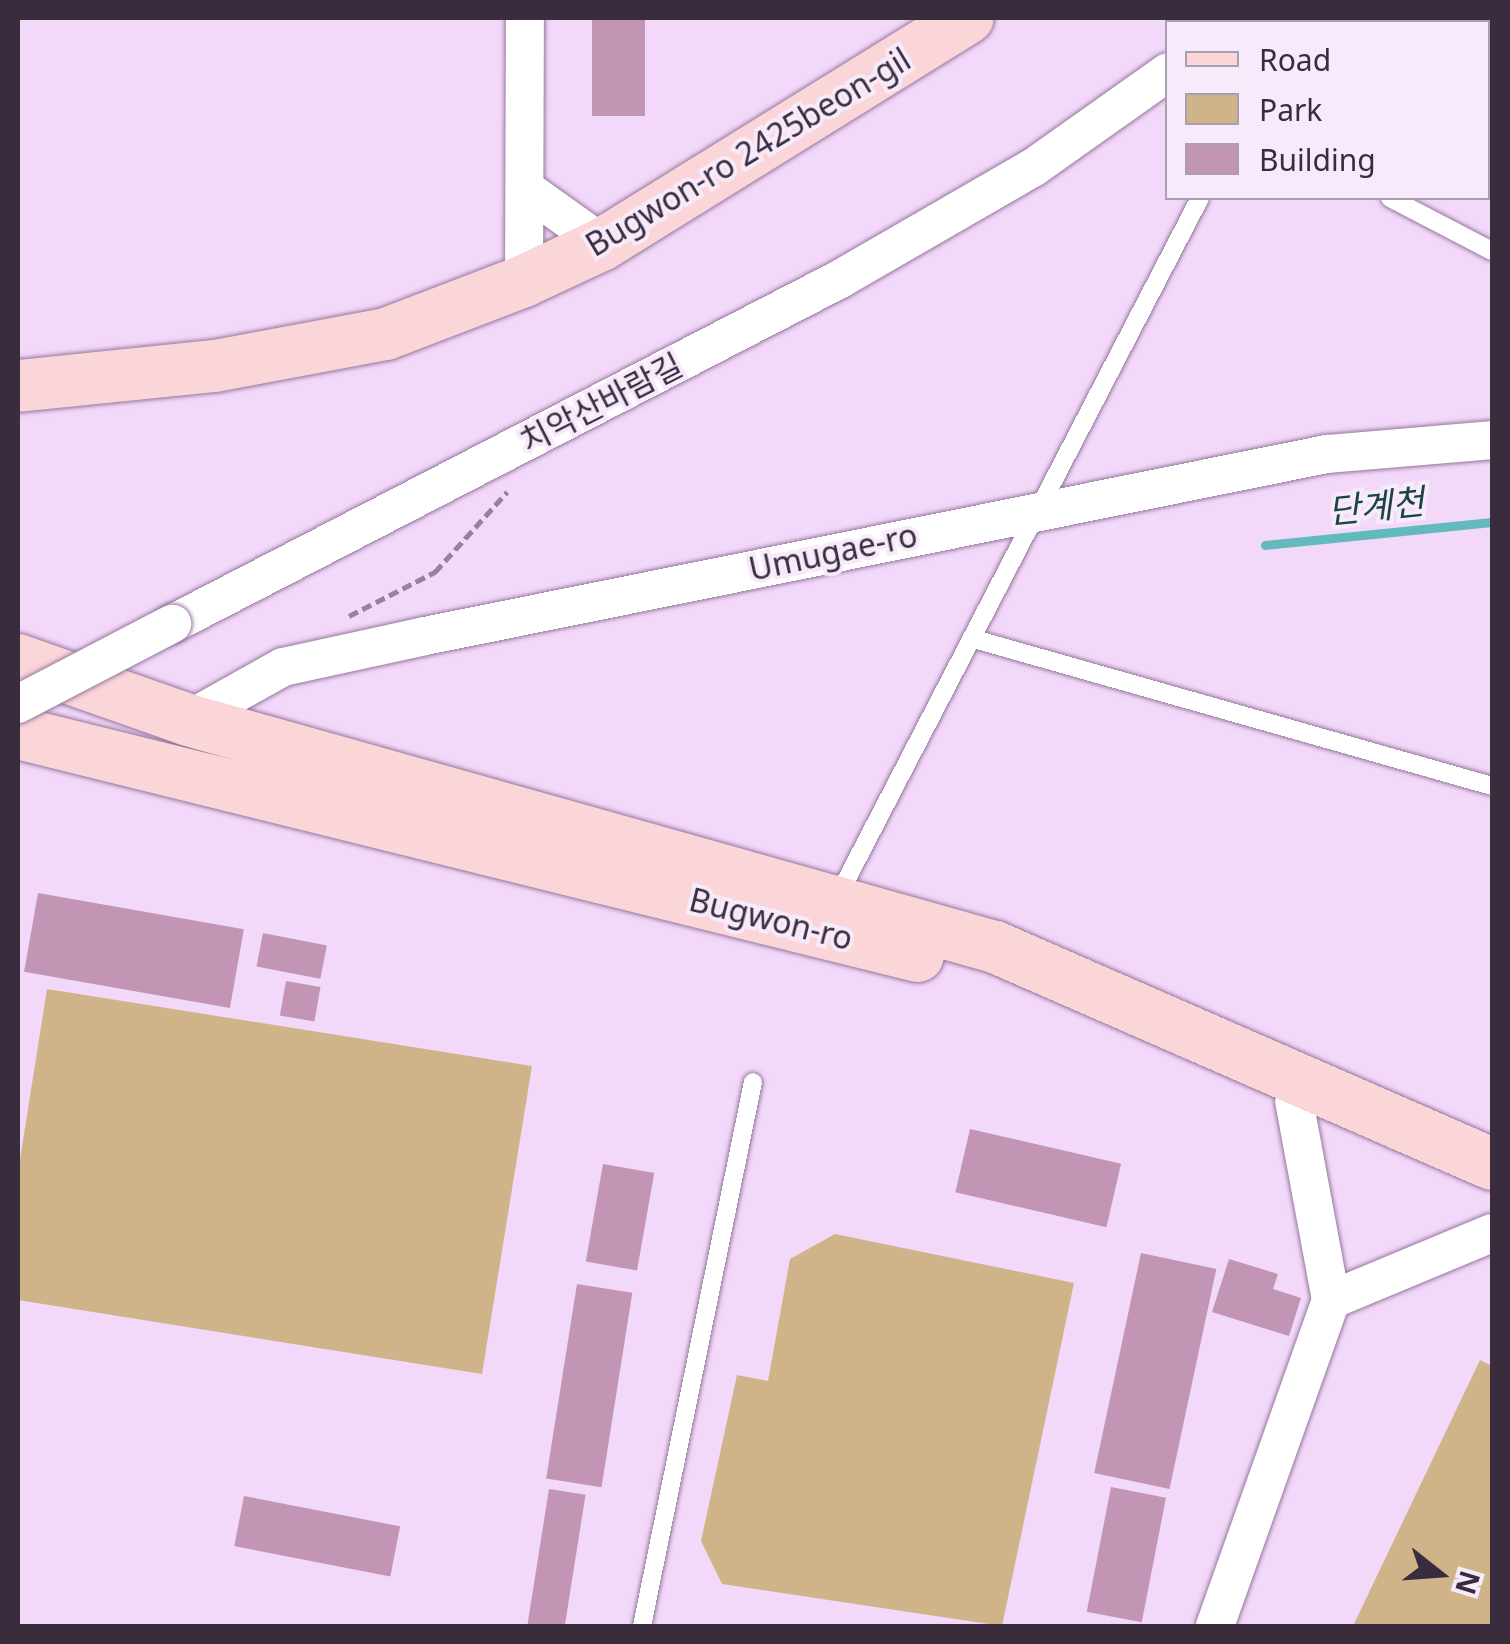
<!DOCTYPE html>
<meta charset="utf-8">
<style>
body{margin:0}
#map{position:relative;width:1510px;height:1644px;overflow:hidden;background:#f2d8f9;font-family:"Noto Sans","Noto Sans KR",sans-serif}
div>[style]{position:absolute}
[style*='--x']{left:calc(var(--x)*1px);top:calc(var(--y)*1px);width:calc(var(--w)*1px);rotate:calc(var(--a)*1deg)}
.green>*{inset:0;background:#d0b489}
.stream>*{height:9px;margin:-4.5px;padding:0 4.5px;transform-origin:4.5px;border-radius:4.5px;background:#62babd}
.building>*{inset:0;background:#c195b3;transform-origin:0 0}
.path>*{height:5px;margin-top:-2.5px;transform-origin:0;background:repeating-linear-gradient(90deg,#96839b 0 10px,transparent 0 15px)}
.roads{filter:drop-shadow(0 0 2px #95779d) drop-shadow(0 0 2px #95779d)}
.lane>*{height:18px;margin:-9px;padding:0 9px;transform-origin:9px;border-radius:9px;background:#fff}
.street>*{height:38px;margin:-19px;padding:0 19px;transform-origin:19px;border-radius:19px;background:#fff}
.secondary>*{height:52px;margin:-26px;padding:0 26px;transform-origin:26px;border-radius:26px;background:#fad6d8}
.bridges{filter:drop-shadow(0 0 2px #95779d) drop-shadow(0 0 2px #95779d)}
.street-bridge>*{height:38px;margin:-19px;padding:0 19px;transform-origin:19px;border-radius:19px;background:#fff}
span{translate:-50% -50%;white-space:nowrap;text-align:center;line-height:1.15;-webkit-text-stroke:8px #f7eafb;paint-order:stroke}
.street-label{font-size:32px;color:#392d3d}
.water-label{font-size:35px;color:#194344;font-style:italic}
.frame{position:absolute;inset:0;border:20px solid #392d3d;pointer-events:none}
.legend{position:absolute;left:1165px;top:20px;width:325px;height:180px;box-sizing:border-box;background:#f7eafb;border:2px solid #ab9eaf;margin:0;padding:12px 18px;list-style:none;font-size:30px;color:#392d3d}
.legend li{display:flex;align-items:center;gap:20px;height:50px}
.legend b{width:50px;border:2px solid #ab9eaf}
.north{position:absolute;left:1390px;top:1524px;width:100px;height:100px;-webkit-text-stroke:8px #f7eafb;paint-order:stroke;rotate:107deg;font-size:28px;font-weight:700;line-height:40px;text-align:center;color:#392d3d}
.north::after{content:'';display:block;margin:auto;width:35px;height:45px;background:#392d3d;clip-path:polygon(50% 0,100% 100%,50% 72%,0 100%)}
</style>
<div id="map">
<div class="green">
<i style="clip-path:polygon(47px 989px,532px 1066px,482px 1374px,18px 1300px,18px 1172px)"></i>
<i style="clip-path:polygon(835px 1234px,1074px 1283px,1002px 1626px,722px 1584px,701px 1541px,737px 1375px,768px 1381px,790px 1259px)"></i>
<i style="clip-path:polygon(1480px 1360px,1492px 1366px,1492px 1626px,1353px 1626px)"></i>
</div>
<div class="stream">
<i style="--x:1265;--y:545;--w:228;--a:-5.8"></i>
</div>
<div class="building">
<i style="left:592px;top:18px;width:53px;height:98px"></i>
<i style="left:38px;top:893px;width:209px;height:80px;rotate:10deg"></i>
<i style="left:263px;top:933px;width:65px;height:34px;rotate:11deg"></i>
<i style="left:286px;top:981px;width:35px;height:35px;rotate:10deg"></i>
<i style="left:970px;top:1129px;width:155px;height:65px;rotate:13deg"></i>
<i style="left:603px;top:1164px;width:52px;height:99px;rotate:10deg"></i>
<i style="left:1141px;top:1253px;width:77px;height:225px;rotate:12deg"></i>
<i style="clip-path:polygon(1229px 1259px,1278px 1274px,1273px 1289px,1301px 1298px,1289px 1336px,1212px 1312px)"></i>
<i style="left:577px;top:1284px;width:56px;height:197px;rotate:9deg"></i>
<i style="left:1111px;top:1487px;width:56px;height:127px;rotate:11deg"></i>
<i style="left:549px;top:1489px;width:37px;height:139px;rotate:9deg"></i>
<i style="left:244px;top:1496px;width:159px;height:51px;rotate:11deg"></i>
</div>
<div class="path">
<i style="--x:349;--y:616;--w:97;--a:-27.1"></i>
<i style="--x:435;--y:572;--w:108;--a:-48"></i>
</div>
<div class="roads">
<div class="lane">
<i style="--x:1390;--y:198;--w:115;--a:27.5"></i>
<i style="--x:974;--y:639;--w:538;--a:15.84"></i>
<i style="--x:838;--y:896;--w:786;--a:-62.59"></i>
<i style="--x:642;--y:1626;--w:555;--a:-78.47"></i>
</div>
<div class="street">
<i style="--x:1238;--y:22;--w:8;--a:-30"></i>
<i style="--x:527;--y:190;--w:93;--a:35.4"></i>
<i style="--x:524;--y:281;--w:263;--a:-89.8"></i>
<i style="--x:172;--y:624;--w:752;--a:-27.31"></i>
<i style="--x:840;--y:279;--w:224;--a:-30"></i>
<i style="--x:1034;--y:167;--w:164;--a:-35.3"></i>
<i style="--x:188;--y:720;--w:109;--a:-29.2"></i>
<i style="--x:283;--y:667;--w:145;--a:-12.3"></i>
<i style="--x:425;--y:636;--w:920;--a:-11.41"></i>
<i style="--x:1327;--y:454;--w:166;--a:-4.8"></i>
<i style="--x:1331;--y:1300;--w:174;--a:-22.6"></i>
<i style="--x:1215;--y:1626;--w:346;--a:-70.4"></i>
<i style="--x:1331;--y:1300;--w:202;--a:-100.5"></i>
</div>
<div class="secondary">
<i style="--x:18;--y:386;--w:198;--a:-5.8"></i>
<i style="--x:215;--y:366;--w:174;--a:-10.6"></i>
<i style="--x:386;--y:334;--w:148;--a:-21"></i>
<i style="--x:524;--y:281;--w:87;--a:-25.1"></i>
<i style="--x:603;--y:244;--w:429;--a:-31.8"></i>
<i style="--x:18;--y:660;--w:180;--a:19.4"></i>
<i style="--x:188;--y:720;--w:838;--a:15.71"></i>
<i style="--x:995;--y:947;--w:542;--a:23.59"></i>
<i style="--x:18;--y:733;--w:927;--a:13.92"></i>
</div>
</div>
<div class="bridges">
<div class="street-bridge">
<i style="--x:18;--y:704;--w:174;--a:-27.5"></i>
</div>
</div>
<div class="street-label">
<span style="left:748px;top:152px;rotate:-31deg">Bugwon-ro 2425beon-gil</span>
<span style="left:601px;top:403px;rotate:-27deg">치악산바람길</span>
<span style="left:833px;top:552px;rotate:-12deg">Umugae-ro</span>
<span style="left:771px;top:919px;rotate:14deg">Bugwon-ro</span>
</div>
<div class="water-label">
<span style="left:1376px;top:506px;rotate:-6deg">단계천</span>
</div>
<div class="frame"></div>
<ul class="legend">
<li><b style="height:12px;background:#fad6d8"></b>Road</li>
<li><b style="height:28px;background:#d0b489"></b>Park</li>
<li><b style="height:28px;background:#c195b3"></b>Building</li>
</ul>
<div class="north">N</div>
</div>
